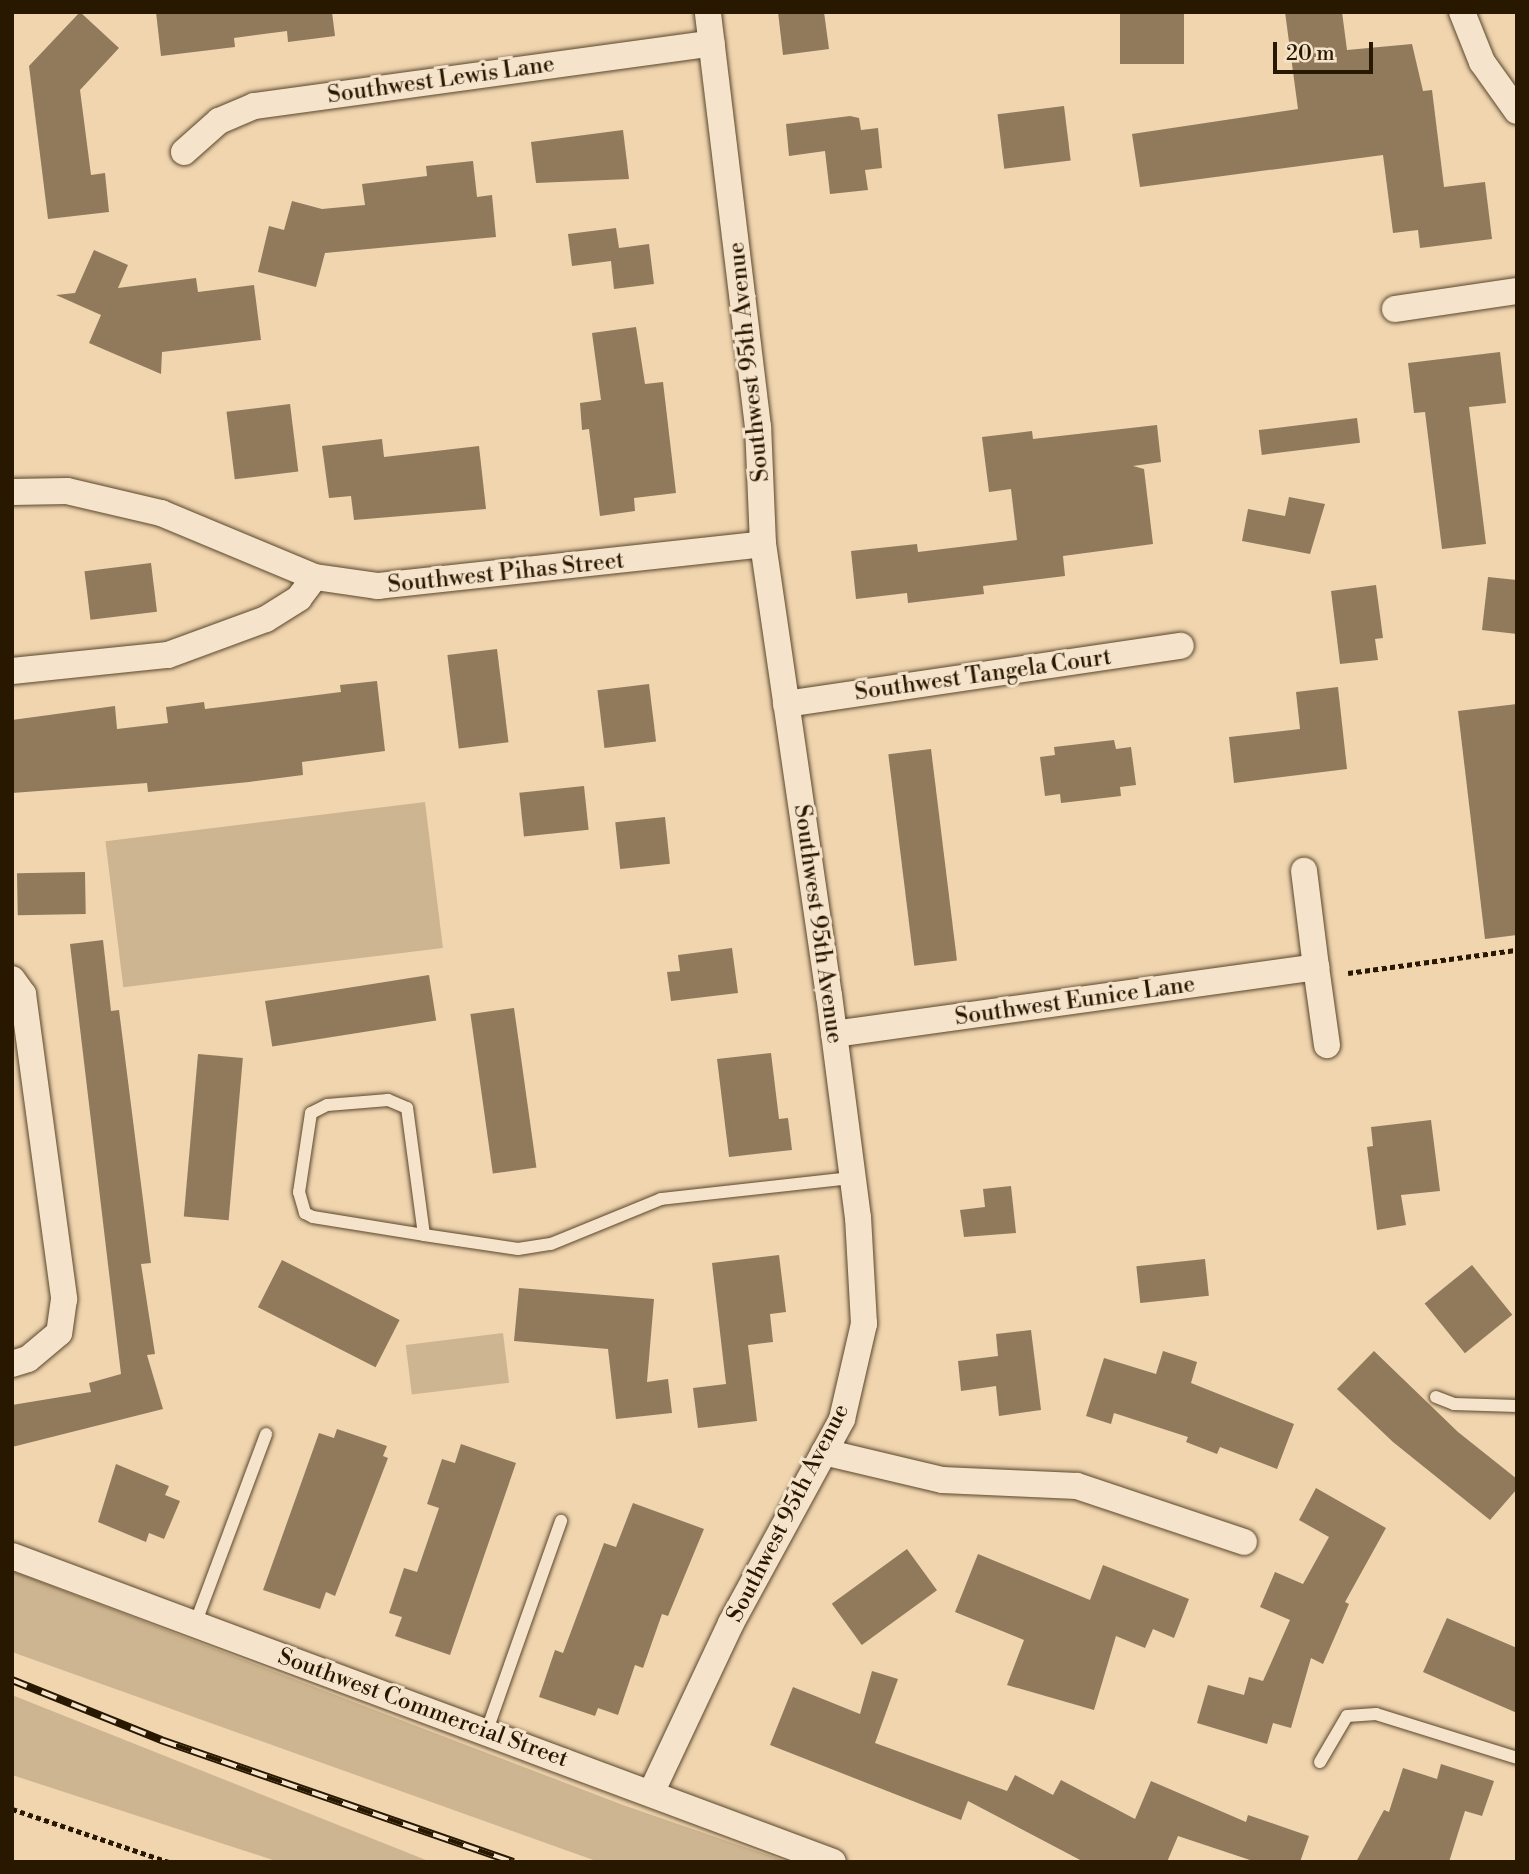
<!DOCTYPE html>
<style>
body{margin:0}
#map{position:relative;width:1529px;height:1874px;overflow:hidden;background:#f0d5af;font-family:"Libre Bodoni",serif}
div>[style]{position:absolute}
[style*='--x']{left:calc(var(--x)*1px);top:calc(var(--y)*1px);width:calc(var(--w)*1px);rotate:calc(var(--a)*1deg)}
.green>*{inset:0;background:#ceb591;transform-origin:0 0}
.building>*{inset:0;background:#907a5b;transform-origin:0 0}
.path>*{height:4.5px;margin-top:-2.25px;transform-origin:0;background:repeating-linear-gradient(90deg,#281800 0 5px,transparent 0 8.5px)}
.roads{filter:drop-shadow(0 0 2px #5a472c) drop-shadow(0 0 2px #5a472c)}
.service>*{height:12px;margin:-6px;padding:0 6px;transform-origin:6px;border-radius:6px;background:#f5e4cb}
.minor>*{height:26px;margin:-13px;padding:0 13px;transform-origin:13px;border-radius:13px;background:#f5e4cb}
.rail>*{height:8px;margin-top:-4px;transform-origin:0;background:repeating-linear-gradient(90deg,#f5e4cb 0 16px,#281800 0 32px);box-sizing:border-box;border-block:2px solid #281800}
span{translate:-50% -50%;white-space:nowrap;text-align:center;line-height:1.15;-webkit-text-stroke:6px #f5e4cb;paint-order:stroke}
.street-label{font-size:23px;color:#281800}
.frame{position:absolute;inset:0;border:14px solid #281800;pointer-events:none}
.scale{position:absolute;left:1273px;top:42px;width:100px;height:32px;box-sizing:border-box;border:4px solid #281800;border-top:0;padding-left:9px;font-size:21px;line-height:24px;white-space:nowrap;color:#281800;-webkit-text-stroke:5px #f5e4cb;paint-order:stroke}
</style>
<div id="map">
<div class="green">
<i style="left:425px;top:802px;width:147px;height:322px;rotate:83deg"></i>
<i style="left:503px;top:1333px;width:50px;height:98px;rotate:83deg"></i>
<i style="clip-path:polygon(12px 1571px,623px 1805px,788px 1862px,599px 1862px,12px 1652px)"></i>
<i style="clip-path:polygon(12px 1695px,431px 1862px,279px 1862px,12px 1775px)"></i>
</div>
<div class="building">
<i style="clip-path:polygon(80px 12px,119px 48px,80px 90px,91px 175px,105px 173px,109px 212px,48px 219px,29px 66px)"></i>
<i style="clip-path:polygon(156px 12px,332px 12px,335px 36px,288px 42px,287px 31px,234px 38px,235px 47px,161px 56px)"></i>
<i style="clip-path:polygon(778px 12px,824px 12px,829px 49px,783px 55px)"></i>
<i style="left:1120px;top:12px;width:64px;height:52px"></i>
<i style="clip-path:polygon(1285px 12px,1342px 12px,1347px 50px,1412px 44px,1423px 91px,1432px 90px,1444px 187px,1485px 182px,1492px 239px,1420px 248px,1418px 230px,1393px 233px,1383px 155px,1140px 187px,1132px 134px,1298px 109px)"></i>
<i style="left:1064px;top:106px;width:55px;height:67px;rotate:83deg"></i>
<i style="clip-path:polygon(850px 116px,859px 118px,861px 130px,878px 128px,882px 168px,865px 170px,868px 190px,830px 194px,825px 151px,789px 156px,786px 124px)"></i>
<i style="clip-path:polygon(623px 130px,629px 179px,536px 183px,531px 142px)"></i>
<i style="clip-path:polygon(473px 161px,477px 197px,492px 195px,496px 237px,325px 253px,316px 287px,258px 272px,269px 226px,284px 230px,292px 201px,322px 209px,365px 205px,362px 184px,427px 176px,426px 166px)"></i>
<i style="clip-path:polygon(616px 228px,619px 248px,649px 244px,654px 284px,614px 289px,611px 261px,572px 266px,568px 234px)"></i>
<i style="clip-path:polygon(94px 250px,128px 265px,118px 288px,196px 278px,198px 292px,254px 285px,261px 340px,162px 352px,161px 374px,89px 343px,101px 315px,56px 295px,75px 293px)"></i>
<i style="clip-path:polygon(636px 327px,645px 384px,663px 382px,676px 493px,634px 498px,635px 511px,600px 516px,589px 429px,582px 430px,580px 403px,601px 400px,592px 333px)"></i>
<i style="clip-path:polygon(1500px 352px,1506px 403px,1469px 407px,1486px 544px,1442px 549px,1425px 412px,1414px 413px,1408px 363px)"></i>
<i style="left:290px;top:404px;width:68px;height:64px;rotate:83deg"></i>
<i style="left:1357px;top:418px;width:25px;height:99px;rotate:83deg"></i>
<i style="clip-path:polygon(1157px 425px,1161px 462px,1133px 466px,1144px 469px,1153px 544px,1063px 556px,1065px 576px,983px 586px,984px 594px,908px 603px,907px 593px,856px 599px,851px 551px,917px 544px,918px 552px,1017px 540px,1011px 489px,989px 492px,982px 437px,1032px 431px,1033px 439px)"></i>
<i style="clip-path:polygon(382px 439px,384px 457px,479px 446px,486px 509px,354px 520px,351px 496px,329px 498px,322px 446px)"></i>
<i style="clip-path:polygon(1289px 497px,1325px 504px,1310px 554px,1242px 541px,1248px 509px,1285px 516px)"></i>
<i style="left:151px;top:563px;width:49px;height:67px;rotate:83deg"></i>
<i style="clip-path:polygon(1488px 577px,1517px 580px,1517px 634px,1482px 630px)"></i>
<i style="clip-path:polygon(1376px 585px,1383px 638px,1375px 639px,1378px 660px,1340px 664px,1331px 591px)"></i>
<i style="left:497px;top:649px;width:94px;height:50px;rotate:83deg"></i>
<i style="clip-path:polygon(377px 681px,385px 751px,302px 762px,303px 775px,249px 782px,148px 792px,147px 783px,12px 793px,12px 720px,115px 706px,117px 729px,168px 723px,166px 707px,204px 702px,205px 709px,341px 692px,340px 685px)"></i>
<i style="left:649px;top:684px;width:58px;height:52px;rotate:83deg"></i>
<i style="clip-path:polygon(1338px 687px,1347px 769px,1234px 783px,1229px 737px,1300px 729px,1296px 692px)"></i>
<i style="clip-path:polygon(1517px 704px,1517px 935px,1485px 939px,1458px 711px)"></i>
<i style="clip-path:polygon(1114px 740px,1116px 749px,1131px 747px,1136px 785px,1120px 787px,1121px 796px,1061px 803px,1060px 794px,1045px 796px,1040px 757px,1055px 755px,1054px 747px)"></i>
<i style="left:931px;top:749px;width:213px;height:43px;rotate:83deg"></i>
<i style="left:584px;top:786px;width:44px;height:65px;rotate:84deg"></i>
<i style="left:665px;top:817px;width:47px;height:50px;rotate:84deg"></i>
<i style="left:85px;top:872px;width:42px;height:68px;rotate:89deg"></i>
<i style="clip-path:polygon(103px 940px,111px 1011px,119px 1010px,151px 1263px,141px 1264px,155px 1354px,147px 1355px,163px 1409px,12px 1447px,12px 1405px,91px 1392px,89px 1383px,121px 1374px,70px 944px)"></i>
<i style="clip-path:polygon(732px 948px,738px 993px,671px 1001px,667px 972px,680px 971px,678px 955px)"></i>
<i style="left:429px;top:975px;width:46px;height:166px;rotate:81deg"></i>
<i style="left:514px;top:1008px;width:161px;height:44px;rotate:82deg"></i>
<i style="clip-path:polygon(771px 1053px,779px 1119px,788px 1118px,792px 1150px,729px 1157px,717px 1059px)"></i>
<i style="left:198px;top:1054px;width:45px;height:163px;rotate:5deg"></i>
<i style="clip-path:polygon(1431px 1120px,1440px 1191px,1401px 1195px,1406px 1225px,1377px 1230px,1367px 1147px,1373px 1146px,1371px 1127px)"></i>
<i style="clip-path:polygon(1011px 1186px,1016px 1233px,964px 1237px,960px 1210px,985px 1207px,983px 1189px)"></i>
<i style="clip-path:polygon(779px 1255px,786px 1312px,770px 1314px,773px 1342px,748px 1345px,757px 1421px,698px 1428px,693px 1388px,726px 1384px,712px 1263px)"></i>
<i style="left:1205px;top:1259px;width:37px;height:69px;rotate:84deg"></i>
<i style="left:282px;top:1260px;width:132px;height:53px;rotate:27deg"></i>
<i style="left:1472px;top:1265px;width:64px;height:61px;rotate:51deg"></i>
<i style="clip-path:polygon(519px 1288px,654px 1299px,647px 1382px,668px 1379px,672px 1413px,616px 1419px,608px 1349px,514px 1341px)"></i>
<i style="clip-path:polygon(1031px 1330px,1041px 1410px,999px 1416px,996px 1386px,961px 1391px,958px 1361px,998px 1356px,996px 1334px)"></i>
<i style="clip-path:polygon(1163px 1351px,1197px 1362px,1191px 1383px,1294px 1424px,1277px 1469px,1220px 1447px,1217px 1454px,1186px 1442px,1188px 1437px,1114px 1413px,1111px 1424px,1086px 1416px,1104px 1358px,1156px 1374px)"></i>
<i style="clip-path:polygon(1374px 1351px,1458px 1432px,1517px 1479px,1517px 1489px,1490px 1520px,1393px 1442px,1337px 1389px)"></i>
<i style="clip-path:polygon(337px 1429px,387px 1446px,383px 1456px,388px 1458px,335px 1596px,326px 1592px,320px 1609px,263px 1590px,319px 1433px,334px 1438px)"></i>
<i style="clip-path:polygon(461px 1444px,516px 1463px,450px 1655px,395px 1636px,402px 1617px,389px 1613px,404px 1568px,417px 1572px,439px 1508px,427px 1504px,442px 1459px,455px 1463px)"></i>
<i style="clip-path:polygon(116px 1464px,169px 1486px,165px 1495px,180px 1501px,164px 1539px,149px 1533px,146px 1542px,98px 1522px)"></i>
<i style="clip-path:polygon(1316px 1488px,1386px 1528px,1345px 1602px,1349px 1604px,1323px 1664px,1311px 1658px,1291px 1728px,1273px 1723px,1267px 1744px,1197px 1723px,1208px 1685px,1244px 1695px,1249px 1677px,1263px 1681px,1290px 1620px,1260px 1607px,1275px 1572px,1303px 1584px,1329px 1537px,1299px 1520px)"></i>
<i style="clip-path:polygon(633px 1503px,704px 1529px,668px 1616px,662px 1614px,643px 1668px,635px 1665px,618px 1715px,598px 1708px,595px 1716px,539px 1697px,555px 1650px,563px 1653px,604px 1543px,616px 1547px)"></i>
<i style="left:907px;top:1549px;width:51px;height:93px;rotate:54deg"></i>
<i style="clip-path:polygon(978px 1554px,1090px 1600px,1103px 1565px,1189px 1599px,1174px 1638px,1153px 1629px,1145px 1648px,1116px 1636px,1094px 1710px,1007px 1685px,1024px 1640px,955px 1612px)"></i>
<i style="clip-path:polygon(1447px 1618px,1517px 1648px,1517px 1713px,1423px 1672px)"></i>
<i style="clip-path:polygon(872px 1671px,898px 1679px,875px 1743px,1007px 1791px,1015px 1775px,1053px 1795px,1061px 1780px,1135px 1819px,1151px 1781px,1246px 1822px,1248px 1815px,1309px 1836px,1300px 1862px,1256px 1862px,1178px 1836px,1167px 1862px,1084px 1862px,968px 1801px,961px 1820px,770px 1745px,793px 1687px,860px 1714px)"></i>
<i style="clip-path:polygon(1441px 1764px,1494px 1781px,1482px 1816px,1465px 1811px,1449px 1862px,1356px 1862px,1384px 1810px,1389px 1812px,1403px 1768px,1437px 1779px)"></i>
</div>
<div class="path">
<i style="--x:1348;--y:973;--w:171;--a:-7.8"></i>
<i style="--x:12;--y:1809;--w:166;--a:18.7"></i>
</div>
<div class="roads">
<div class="service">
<i style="--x:424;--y:1235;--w:128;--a:-97.6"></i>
<i style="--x:407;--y:1108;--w:21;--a:-157"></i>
<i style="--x:388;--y:1100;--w:61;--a:175.3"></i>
<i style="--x:327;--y:1105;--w:18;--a:153"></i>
<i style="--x:311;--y:1113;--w:80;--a:98.6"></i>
<i style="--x:299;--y:1192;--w:22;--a:74"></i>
<i style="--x:305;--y:1213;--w:9;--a:27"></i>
<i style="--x:313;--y:1217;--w:112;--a:9.2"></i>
<i style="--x:424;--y:1235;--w:95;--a:8.5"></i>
<i style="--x:518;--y:1249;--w:33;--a:-9"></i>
<i style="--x:551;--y:1244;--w:119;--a:-22.2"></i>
<i style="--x:661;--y:1199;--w:192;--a:-6.3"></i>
<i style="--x:1436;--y:1397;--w:19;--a:21"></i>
<i style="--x:1454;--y:1404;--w:63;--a:1.8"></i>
<i style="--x:194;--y:1627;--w:206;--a:-69.5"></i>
<i style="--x:487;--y:1730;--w:222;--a:-70.5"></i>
<i style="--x:1320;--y:1762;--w:53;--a:-59.6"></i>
<i style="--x:1347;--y:1716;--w:29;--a:-4"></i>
<i style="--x:1376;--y:1714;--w:148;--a:17.3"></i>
</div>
<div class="minor">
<i style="--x:1462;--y:12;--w:54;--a:68.2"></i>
<i style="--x:1482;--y:62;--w:60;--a:54.5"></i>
<i style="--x:184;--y:152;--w:47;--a:-41.5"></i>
<i style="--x:219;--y:121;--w:38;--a:-23"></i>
<i style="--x:254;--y:106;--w:462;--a:-7.8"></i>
<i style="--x:1395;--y:309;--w:123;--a:-8.4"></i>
<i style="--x:12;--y:492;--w:55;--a:-1"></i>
<i style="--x:67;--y:491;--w:97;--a:13.2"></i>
<i style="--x:161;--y:513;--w:167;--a:22.6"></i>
<i style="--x:315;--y:577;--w:64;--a:8.1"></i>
<i style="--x:378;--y:586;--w:387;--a:-6.2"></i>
<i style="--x:12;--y:671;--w:157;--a:-5.9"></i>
<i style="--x:168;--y:655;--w:104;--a:-20.2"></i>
<i style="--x:266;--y:619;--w:39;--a:-32"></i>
<i style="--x:299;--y:598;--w:26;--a:-53"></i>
<i style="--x:786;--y:704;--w:399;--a:-8.4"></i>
<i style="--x:1316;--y:967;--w:79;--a:82"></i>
<i style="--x:12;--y:979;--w:19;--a:54"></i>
<i style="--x:23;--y:994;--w:308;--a:82.3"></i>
<i style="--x:64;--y:1299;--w:34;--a:98"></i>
<i style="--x:59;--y:1333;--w:40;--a:140"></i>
<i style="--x:28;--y:1359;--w:17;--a:163"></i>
<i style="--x:834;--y:1034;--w:487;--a:-7.9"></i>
<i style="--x:1316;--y:967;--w:97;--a:-97.1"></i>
<i style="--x:824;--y:1452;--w:121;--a:13.3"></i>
<i style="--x:942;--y:1480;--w:135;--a:2.5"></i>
<i style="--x:1077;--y:1486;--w:176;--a:18.5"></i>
<i style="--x:12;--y:1556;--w:876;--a:20.44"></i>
<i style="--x:652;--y:1791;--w:186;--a:-64.8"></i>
<i style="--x:731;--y:1623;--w:232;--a:-61.4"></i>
<i style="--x:842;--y:1419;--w:98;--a:-77"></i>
<i style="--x:864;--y:1324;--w:106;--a:-93.2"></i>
<i style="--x:858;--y:1218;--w:224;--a:-97.4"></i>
<i style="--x:829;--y:996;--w:457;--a:-98.3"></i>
<i style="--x:763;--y:544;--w:117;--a:-92.4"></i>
<i style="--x:758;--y:427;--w:418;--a:-96.9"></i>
</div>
</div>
<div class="rail">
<i style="--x:12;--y:1680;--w:161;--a:21.9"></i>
<i style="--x:161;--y:1740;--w:373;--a:19.1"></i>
</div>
<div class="street-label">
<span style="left:441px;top:80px;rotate:-8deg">Southwest Lewis Lane</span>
<span style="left:749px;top:362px;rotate:-96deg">Southwest 95th Avenue</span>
<span style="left:506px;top:573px;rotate:-6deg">Southwest Pihas Street</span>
<span style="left:983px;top:675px;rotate:-8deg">Southwest Tangela Court</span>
<span style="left:818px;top:924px;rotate:82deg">Southwest 95th Avenue</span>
<span style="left:1075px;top:1001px;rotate:-8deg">Southwest Eunice Lane</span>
<span style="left:788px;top:1513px;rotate:-63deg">Southwest 95th Avenue</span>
<span style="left:423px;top:1708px;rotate:20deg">Southwest Commercial Street</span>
</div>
<div class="frame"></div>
<div class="scale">20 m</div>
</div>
